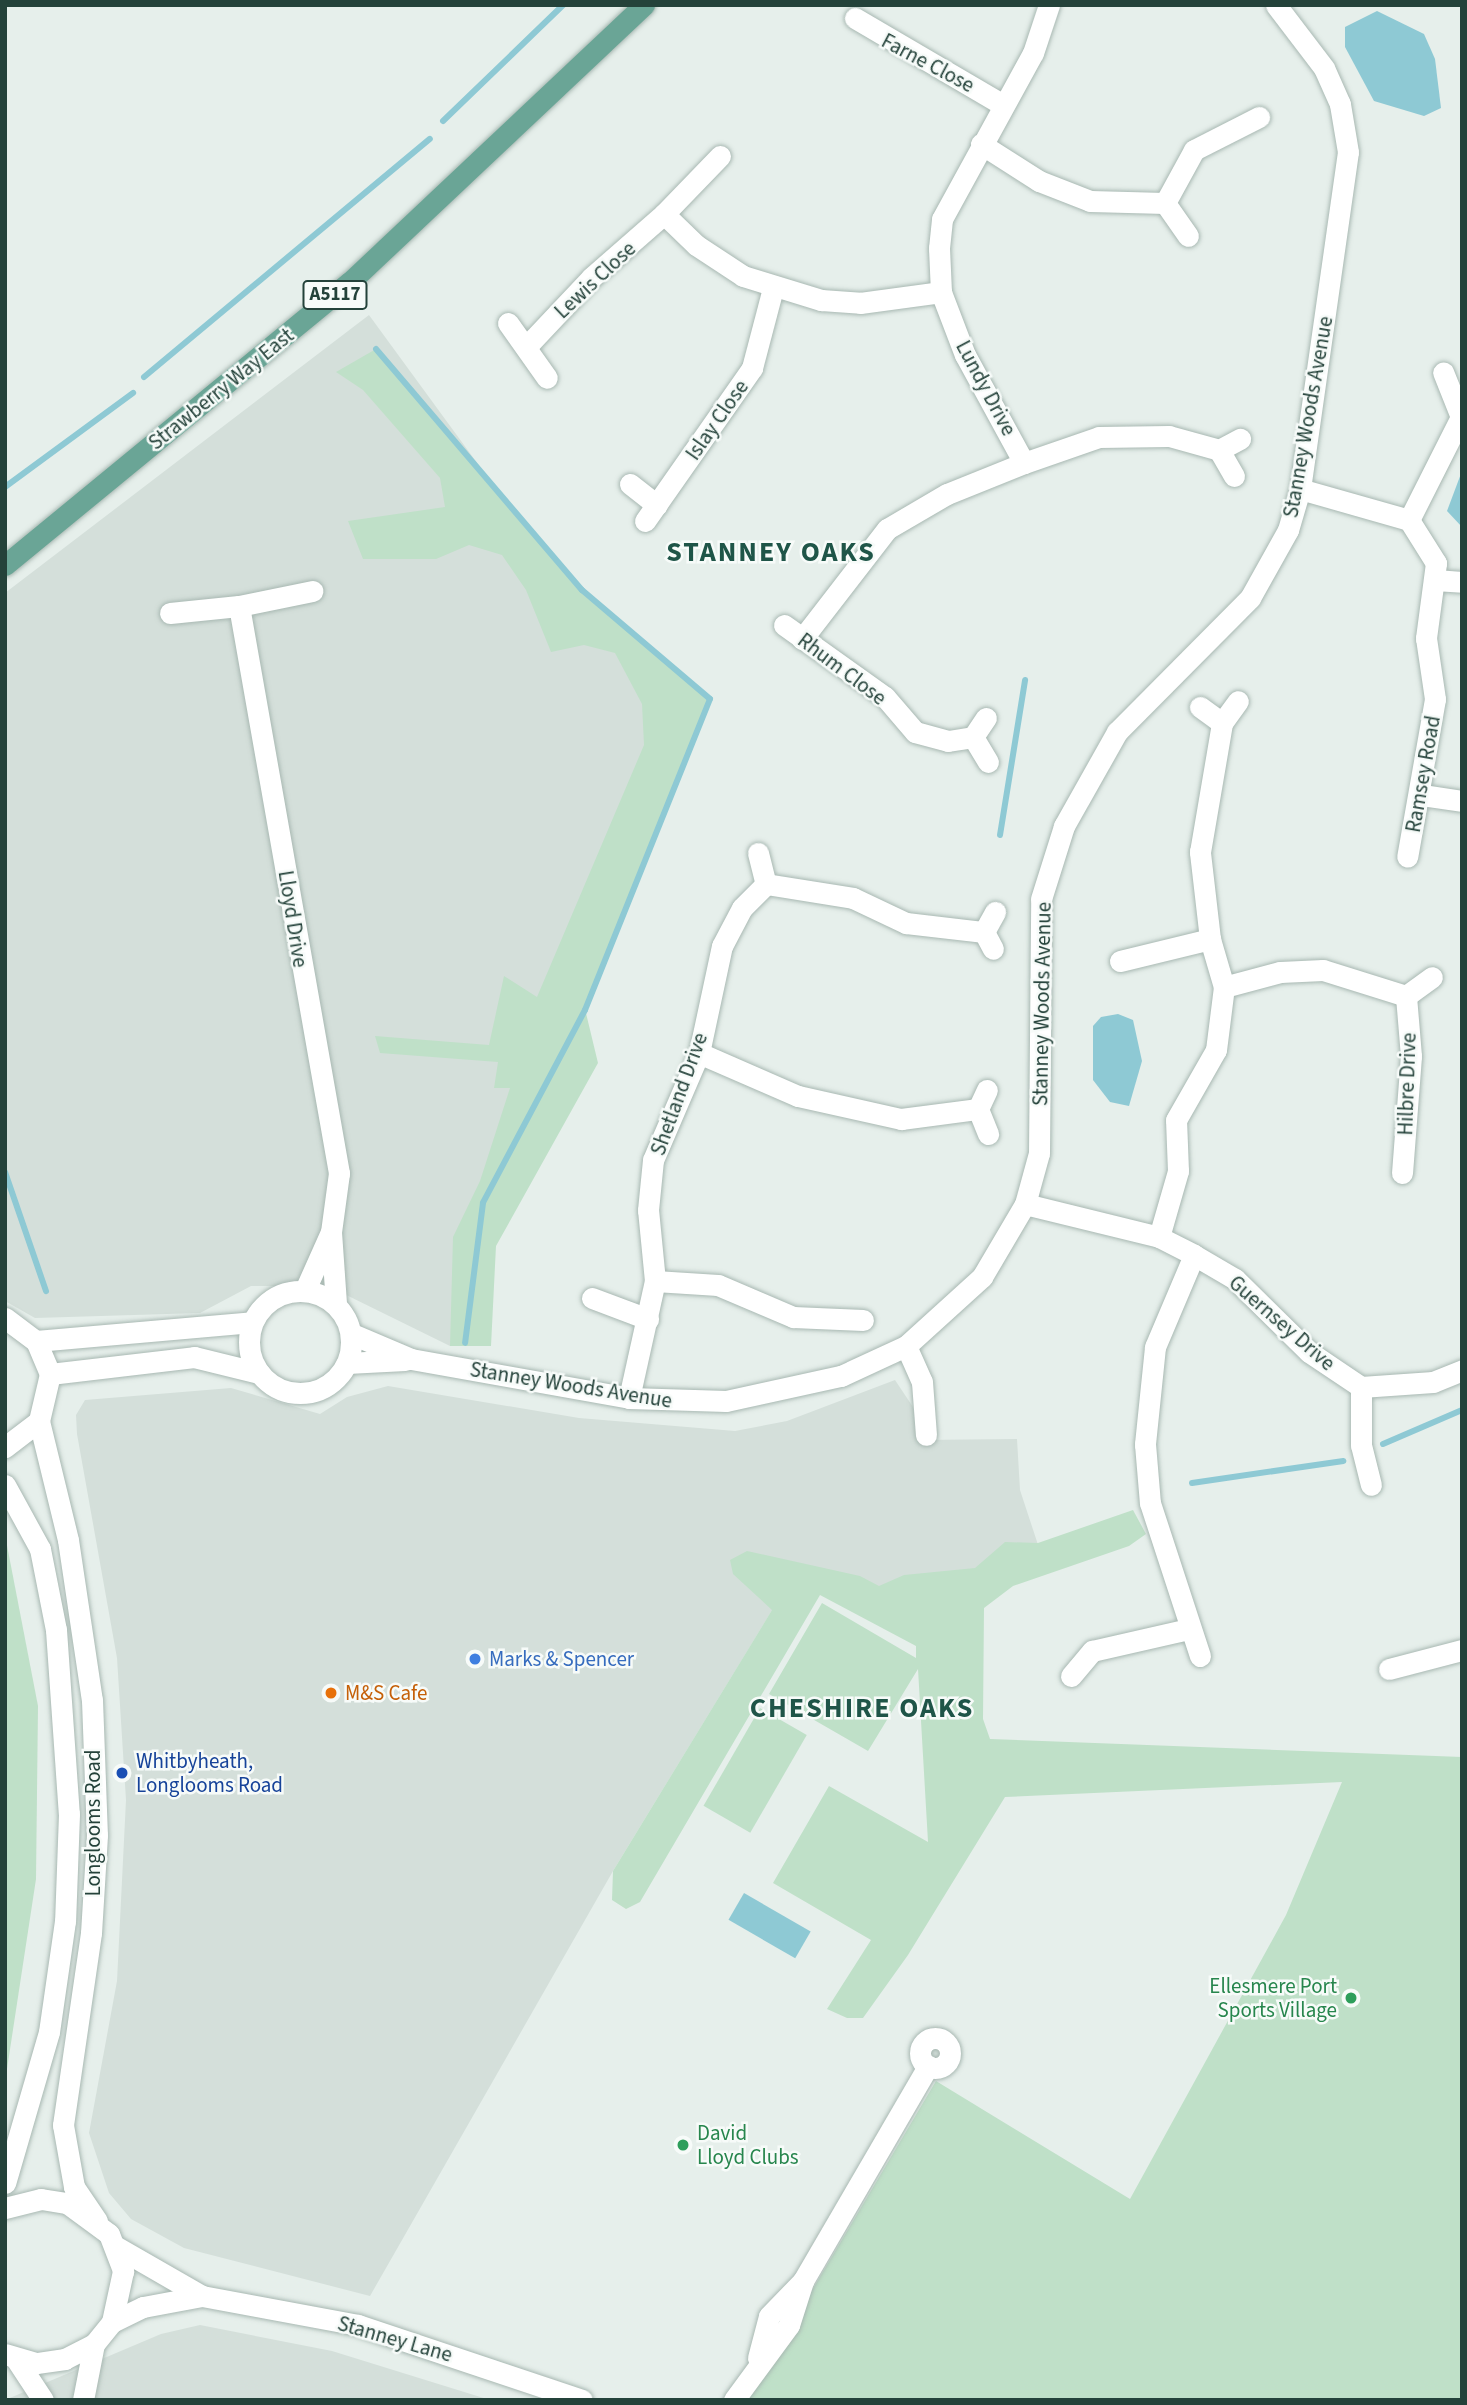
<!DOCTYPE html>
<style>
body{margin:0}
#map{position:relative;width:1467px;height:2405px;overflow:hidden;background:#e6efeb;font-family:"Source Sans 3",sans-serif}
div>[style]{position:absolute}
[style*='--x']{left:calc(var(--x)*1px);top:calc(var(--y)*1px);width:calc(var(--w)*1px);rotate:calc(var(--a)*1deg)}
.built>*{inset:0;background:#d4dfda}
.green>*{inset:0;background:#bfe0c8;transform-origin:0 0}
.water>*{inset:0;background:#8ec9d4;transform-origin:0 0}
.stream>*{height:6px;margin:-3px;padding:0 3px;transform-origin:3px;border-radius:3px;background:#8ec9d4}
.roads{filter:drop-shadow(0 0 2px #a8b8b2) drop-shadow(0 0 2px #a8b8b2)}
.minor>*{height:21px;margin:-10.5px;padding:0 10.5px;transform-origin:10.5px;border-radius:10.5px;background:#fff}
.minor>.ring{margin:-10.5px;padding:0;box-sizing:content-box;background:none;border:21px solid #fff;border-radius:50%}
.tertiary>*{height:21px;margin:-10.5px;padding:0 10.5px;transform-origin:10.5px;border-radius:10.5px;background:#fff}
.tertiary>.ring{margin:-10.5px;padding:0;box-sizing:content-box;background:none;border:21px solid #fff;border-radius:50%}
.secondary>*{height:21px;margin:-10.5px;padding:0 10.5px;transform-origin:10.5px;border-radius:10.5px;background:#fff}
.primary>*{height:21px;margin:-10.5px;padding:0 10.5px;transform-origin:10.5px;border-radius:10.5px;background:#6aa596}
.dots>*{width:19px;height:19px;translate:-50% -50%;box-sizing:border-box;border:4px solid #f7fbf9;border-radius:50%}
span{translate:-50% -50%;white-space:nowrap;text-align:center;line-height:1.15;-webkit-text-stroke:5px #f7fbf9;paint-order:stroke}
.shield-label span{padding:2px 5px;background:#f7fbf9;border:2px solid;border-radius:5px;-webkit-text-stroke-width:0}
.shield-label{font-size:19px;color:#24423a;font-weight:700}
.street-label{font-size:21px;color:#24423a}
.shop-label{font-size:21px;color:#366cbe}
.left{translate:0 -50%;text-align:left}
.food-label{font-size:21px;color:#c56008}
.transit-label{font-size:21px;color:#164399}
.leisure-label{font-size:21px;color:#27864d}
.right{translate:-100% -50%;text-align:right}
.district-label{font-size:28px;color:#1f5548;font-weight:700;letter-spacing:2px}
.frame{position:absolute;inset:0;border:7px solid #24423a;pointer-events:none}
</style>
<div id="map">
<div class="built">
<i style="clip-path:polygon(369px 315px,662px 716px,450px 1346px,328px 1286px,251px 1286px,200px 1313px,35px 1318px,5px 1301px,5px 593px)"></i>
<i style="clip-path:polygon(895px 1380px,913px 1407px,919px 1440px,1017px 1439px,1020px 1490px,1045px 1566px,959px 1594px,785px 1589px,613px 1871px,370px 2296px,184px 2248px,131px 2219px,109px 2193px,89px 2133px,117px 1981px,126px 1800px,117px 1658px,77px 1434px,76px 1415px,85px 1400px,231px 1388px,320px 1414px,347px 1397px,388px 1386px,579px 1418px,735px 1431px,787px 1421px)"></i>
<i style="clip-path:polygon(200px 2325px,332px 2351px,490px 2400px,5px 2400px,161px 2334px)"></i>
</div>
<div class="green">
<i style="clip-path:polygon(376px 349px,582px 590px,710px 699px,585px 1009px,598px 1063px,496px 1246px,491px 1346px,450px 1346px,453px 1237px,480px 1181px,510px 1088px,494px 1088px,498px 1062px,380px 1053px,375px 1036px,489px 1045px,504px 976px,537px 997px,644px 745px,642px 704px,615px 653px,584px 645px,551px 652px,526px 590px,502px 555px,469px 545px,436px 559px,363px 559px,348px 521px,445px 507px,440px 478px,363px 390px,336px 372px)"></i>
<i style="clip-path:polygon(1133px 1510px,1146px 1534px,1129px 1546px,1013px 1586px,984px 1608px,983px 1719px,990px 1739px,1462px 1757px,1462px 2400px,747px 2400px,936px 2081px,1130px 2199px,1286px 1915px,1342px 1782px,1005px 1797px,908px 1955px,863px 2018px,847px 2018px,827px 2009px,871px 1940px,773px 1883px,829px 1786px,928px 1842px,918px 1669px,868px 1751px,769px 1694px,822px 1603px,916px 1658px,916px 1646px,820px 1595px,640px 1902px,626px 1909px,612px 1900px,613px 1871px,772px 1610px,733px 1574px,730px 1560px,747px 1551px,860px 1576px,879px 1586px,904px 1575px,975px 1568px,1005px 1542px,1038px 1543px)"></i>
<i style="clip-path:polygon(5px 1535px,38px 1706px,36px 1879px,5px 2082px)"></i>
<i style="left:760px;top:1708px;width:54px;height:113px;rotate:30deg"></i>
</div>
<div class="water">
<i style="clip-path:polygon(1377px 11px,1424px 34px,1435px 59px,1441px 108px,1424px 116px,1374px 101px,1345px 47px,1345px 27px)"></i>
<i style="clip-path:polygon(1462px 471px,1462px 527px,1447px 511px)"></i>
<i style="clip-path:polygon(1118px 1014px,1133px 1020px,1142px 1061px,1129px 1106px,1110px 1102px,1093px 1080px,1093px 1026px,1101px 1017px)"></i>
<i style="left:744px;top:1893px;width:77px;height:31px;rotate:30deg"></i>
</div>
<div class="stream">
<i style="--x:443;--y:121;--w:167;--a:-44"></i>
<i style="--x:376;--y:349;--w:317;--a:49.5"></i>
<i style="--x:582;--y:590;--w:168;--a:40.4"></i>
<i style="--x:710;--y:699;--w:335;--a:111.9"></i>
<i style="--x:585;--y:1010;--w:218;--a:117.9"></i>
<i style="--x:483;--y:1203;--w:141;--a:97.3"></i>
<i style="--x:144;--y:377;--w:372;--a:-39.8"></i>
<i style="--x:5;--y:487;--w:159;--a:-36.3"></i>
<i style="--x:1000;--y:835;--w:157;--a:-80.8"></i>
<i style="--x:5;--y:1172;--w:126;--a:71"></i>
<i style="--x:1383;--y:1444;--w:86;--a:-23.3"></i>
<i style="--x:1192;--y:1483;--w:153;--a:-8.3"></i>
</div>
<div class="roads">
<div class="minor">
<i style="--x:855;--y:18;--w:172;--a:30.4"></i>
<i style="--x:981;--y:144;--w:69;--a:32.5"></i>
<i style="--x:1039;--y:181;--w:55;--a:21.4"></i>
<i style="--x:1090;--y:201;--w:75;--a:1.5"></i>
<i style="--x:1165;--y:203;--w:40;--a:55.1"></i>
<i style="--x:720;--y:156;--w:81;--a:134"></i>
<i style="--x:664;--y:214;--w:45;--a:44.1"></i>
<i style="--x:696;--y:245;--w:56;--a:33.4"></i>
<i style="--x:743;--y:276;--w:82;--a:17.1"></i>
<i style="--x:821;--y:300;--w:39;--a:4"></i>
<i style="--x:860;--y:303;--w:82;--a:-7.7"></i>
<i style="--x:1165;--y:203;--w:60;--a:-61.3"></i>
<i style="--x:1194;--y:150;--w:73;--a:-26.9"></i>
<i style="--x:508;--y:323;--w:67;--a:54.7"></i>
<i style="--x:526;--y:347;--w:96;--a:-46.7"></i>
<i style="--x:592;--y:277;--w:96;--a:-41.2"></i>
<i style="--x:1219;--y:450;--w:30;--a:60"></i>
<i style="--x:1024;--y:463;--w:79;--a:-19.1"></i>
<i style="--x:1099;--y:437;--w:70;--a:-0.8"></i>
<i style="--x:1169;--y:436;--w:52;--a:15.6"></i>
<i style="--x:1219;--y:450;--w:24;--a:-28"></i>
<i style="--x:630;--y:484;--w:34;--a:38"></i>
<i style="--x:1300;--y:489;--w:113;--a:15.9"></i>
<i style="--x:1409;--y:520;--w:51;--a:57.9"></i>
<i style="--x:1436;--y:563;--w:76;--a:97.6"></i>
<i style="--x:1426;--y:638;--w:62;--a:81.6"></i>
<i style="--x:1435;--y:699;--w:160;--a:100"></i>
<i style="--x:1409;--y:520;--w:115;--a:-63.2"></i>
<i style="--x:1461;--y:417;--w:48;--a:-111.8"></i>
<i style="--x:645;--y:521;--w:187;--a:-55"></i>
<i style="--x:752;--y:368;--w:83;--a:-75.3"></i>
<i style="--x:1435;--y:580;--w:27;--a:4"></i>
<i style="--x:239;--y:606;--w:75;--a:-11.6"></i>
<i style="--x:170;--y:613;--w:69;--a:-5.8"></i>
<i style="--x:239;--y:606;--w:576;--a:80"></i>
<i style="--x:339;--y:1173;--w:60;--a:97.7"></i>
<i style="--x:331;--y:1232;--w:72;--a:86"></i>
<i style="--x:784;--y:625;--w:124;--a:35.5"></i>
<i style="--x:885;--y:697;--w:46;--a:49.4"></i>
<i style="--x:915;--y:732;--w:34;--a:15"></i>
<i style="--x:948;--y:741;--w:25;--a:-9"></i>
<i style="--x:973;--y:737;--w:23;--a:-56"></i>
<i style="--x:802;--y:639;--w:139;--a:-52.3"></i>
<i style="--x:887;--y:529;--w:69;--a:-30.3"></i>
<i style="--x:947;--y:494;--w:83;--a:-21.9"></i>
<i style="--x:1024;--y:463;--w:123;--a:-118.6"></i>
<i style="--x:965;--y:355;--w:67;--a:-110.9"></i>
<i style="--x:941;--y:292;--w:44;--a:-92.6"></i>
<i style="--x:939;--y:248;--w:29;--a:-84"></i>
<i style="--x:942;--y:219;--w:189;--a:-61.3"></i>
<i style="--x:1033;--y:53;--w:51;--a:-71.6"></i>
<i style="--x:1200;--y:707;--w:27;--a:36"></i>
<i style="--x:973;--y:737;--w:29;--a:59"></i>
<i style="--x:1422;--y:795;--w:40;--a:8.5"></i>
<i style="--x:758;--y:853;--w:32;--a:76"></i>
<i style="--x:984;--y:932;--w:23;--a:-61"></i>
<i style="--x:1120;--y:961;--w:93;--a:-13.7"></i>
<i style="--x:1224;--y:987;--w:50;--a:-106.3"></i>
<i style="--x:1210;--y:939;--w:88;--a:-96.6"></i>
<i style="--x:1200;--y:852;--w:131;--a:-80.3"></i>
<i style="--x:1222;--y:723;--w:27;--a:-54"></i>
<i style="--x:699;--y:1053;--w:108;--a:23.5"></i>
<i style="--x:798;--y:1096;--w:106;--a:12.6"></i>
<i style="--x:901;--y:1119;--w:78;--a:-7.4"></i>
<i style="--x:978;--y:1109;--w:27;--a:68"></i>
<i style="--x:978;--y:1109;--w:21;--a:-65"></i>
<i style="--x:1402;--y:1173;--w:117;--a:-85.6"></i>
<i style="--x:1411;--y:1056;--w:60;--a:-94.8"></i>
<i style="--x:1025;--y:1204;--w:138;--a:13.8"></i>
<i style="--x:1159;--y:1237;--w:39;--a:27"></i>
<i style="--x:1194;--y:1255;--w:48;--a:30.3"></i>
<i style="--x:1235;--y:1279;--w:104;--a:44.6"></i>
<i style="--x:1309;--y:1352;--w:63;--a:33.9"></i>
<i style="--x:1361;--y:1387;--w:72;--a:-4"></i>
<i style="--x:1433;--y:1382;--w:31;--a:-22"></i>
<i style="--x:1159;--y:1237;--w:69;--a:-73.9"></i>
<i style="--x:1178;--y:1171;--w:51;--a:-92.2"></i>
<i style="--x:1176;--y:1120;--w:81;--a:-60.3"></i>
<i style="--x:1216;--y:1050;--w:64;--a:-82.8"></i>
<i style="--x:1224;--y:987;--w:58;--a:-15"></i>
<i style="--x:1280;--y:972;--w:43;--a:-2.7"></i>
<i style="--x:1323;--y:970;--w:87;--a:17.4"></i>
<i style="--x:1406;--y:996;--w:32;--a:-36"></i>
<i style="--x:1194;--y:1255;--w:100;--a:113"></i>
<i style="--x:1155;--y:1347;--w:98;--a:95.9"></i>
<i style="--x:1145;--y:1444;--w:59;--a:85.2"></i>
<i style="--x:1150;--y:1503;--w:161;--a:71.9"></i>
<i style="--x:655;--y:1281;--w:63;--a:3.6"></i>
<i style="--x:718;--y:1285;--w:82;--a:23.1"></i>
<i style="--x:793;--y:1317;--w:70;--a:2.5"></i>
<i style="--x:305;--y:1290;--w:61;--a:-65.9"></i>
<i style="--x:592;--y:1298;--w:60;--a:20.6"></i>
<i style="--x:906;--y:1346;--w:39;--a:66"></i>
<i style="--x:922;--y:1382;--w:53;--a:85.7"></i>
<i style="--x:1361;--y:1387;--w:58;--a:90"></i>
<i style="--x:1361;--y:1445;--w:41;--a:76"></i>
<i style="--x:629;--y:1398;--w:120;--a:-77.5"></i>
<i style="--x:655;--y:1281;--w:71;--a:-95.6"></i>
<i style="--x:648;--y:1210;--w:50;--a:-84.3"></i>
<i style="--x:653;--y:1160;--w:116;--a:-66.7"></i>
<i style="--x:699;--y:1053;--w:109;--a:-77.9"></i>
<i style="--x:722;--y:946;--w:43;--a:-62.2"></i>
<i style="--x:742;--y:908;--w:34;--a:-45"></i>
<i style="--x:766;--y:884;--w:88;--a:9.1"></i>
<i style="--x:853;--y:898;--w:59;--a:25.3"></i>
<i style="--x:906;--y:923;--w:79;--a:6.6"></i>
<i style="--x:984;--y:932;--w:19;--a:62"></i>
<i style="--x:1389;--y:1669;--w:75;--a:-14.6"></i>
<i style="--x:1071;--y:1676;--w:33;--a:-50"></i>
<i style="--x:1092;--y:1651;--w:99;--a:-12.8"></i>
<i class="ring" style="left:920px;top:2038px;width:9px;height:9px"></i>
<i style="--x:758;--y:2358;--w:43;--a:-75.3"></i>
<i style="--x:769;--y:2316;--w:49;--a:-45.8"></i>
<i style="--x:16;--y:2359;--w:49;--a:56.6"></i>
<i style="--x:83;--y:2400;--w:57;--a:-78.9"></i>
<i style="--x:734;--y:2400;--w:93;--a:-53.7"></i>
<i style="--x:789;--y:2325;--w:46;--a:-72.3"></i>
<i style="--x:803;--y:2281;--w:249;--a:-59.8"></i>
</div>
<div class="tertiary">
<i class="ring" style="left:249px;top:1291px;width:81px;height:81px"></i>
<i style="--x:5;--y:1318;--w:39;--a:37"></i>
<i style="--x:36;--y:1341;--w:36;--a:67"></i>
<i style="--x:50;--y:1374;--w:48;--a:103.2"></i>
<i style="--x:39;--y:1421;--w:43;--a:142.6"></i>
<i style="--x:352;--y:1334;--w:64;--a:23"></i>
<i style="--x:411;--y:1359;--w:221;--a:10.1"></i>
<i style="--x:629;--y:1398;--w:97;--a:1.8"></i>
<i style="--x:726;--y:1401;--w:118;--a:-12.3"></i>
<i style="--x:841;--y:1376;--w:72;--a:-24.8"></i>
<i style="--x:906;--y:1346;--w:103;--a:-42.2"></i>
<i style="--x:982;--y:1277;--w:85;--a:-59.5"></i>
<i style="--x:1025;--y:1204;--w:53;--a:-74.6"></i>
<i style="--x:1039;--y:1153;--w:254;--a:-89.5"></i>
<i style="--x:1041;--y:899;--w:77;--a:-72.5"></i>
<i style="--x:1064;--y:826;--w:108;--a:-60.6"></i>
<i style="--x:1117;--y:732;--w:189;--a:-45.2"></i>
<i style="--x:1250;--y:598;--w:78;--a:-60.8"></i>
<i style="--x:1288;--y:530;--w:43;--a:-73.7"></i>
<i style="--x:1300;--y:489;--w:340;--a:-81.9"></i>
<i style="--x:1348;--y:152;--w:49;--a:-99.5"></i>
<i style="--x:1340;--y:104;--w:39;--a:-114"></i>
<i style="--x:1324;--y:68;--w:79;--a:-127.3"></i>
<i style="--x:36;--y:1341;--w:217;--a:-5"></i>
<i style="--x:347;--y:1363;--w:58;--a:-3"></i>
<i style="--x:50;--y:1374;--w:145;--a:-6.7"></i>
<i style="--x:194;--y:1357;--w:67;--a:13.8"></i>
<i style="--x:39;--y:1421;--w:122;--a:76.3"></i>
<i style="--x:68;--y:1540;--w:162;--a:81.5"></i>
<i style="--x:92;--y:1700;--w:135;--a:87.9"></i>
<i style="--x:97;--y:1835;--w:98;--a:93.5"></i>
<i style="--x:91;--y:1933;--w:194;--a:98.3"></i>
<i style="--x:63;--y:2125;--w:63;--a:79.9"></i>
<i style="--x:74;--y:2187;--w:41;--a:55.9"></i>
<i style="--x:5;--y:1485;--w:73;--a:61.3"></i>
<i style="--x:40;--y:1549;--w:83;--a:78.8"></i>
<i style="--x:56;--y:1630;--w:184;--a:86"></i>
<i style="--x:69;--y:1814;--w:107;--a:92.1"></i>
<i style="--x:65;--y:1921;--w:112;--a:98.2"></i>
<i style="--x:49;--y:2032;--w:157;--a:106.2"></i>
</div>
<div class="secondary">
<i style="--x:5;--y:2208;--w:37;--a:-14"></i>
<i style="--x:41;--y:2199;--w:26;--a:9"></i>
<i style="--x:67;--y:2203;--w:52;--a:36.4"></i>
<i style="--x:109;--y:2234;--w:40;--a:69"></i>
<i style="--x:123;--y:2271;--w:52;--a:102.2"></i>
<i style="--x:112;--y:2322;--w:28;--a:129"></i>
<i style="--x:94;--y:2344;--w:33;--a:153"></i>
<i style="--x:65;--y:2359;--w:29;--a:172"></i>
<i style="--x:36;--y:2363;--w:32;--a:-164"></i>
<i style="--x:115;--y:2246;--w:100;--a:29.9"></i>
<i style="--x:112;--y:2322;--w:34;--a:-26"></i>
<i style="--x:143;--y:2307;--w:60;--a:-10.6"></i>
<i style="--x:202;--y:2296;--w:159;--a:10.5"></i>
<i style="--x:358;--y:2325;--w:236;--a:18.5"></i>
</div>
<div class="primary">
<i style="--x:5;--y:565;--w:446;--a:-39.4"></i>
<i style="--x:350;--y:282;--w:404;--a:-43.3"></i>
</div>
</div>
<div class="dots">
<i style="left:475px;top:1659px;background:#3f7fe0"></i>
<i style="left:331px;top:1693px;background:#e8710a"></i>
<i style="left:122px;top:1773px;background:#1a4fb4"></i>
<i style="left:1351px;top:1998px;background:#2e9e5b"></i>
<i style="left:683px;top:2145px;background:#2e9e5b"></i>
</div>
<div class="shield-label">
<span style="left:335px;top:295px">A5117</span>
</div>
<div class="street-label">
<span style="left:928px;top:63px;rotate:28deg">Farne Close</span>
<span style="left:595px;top:280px;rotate:-43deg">Lewis Close</span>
<span style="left:986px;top:388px;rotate:62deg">Lundy Drive</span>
<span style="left:221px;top:389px;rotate:-39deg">Strawberry Way East</span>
<span style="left:1308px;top:417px;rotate:-80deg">Stanney Woods Avenue</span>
<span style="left:717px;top:420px;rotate:-55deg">Islay Close</span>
<span style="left:842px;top:669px;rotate:37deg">Rhum Close</span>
<span style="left:1423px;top:774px;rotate:-80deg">Ramsey Road</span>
<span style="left:293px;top:919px;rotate:81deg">Lloyd Drive</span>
<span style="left:1042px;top:1004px;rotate:-89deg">Stanney Woods Avenue</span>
<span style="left:1407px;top:1084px;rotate:-88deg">Hilbre Drive</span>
<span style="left:679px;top:1094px;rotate:-70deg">Shetland Drive</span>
<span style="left:1282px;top:1323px;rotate:41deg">Guernsey Drive</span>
<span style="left:571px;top:1385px;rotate:9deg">Stanney Woods Avenue</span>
<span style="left:93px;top:1823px;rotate:-90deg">Longlooms Road</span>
<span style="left:395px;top:2339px;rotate:16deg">Stanney Lane</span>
</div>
<div class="shop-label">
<span class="left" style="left:489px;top:1659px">Marks &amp; Spencer</span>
</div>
<div class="food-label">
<span class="left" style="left:345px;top:1693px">M&amp;S Cafe</span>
</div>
<div class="transit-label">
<span class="left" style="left:136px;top:1773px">Whitbyheath,<br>Longlooms Road</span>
</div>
<div class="leisure-label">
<span class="right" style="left:1337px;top:1998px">Ellesmere Port<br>Sports Village</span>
<span class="left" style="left:697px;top:2145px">David<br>Lloyd Clubs</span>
</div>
<div class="district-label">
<span style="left:771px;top:552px">STANNEY OAKS</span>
<span style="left:862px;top:1708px">CHESHIRE OAKS</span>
</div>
<div class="frame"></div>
</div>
